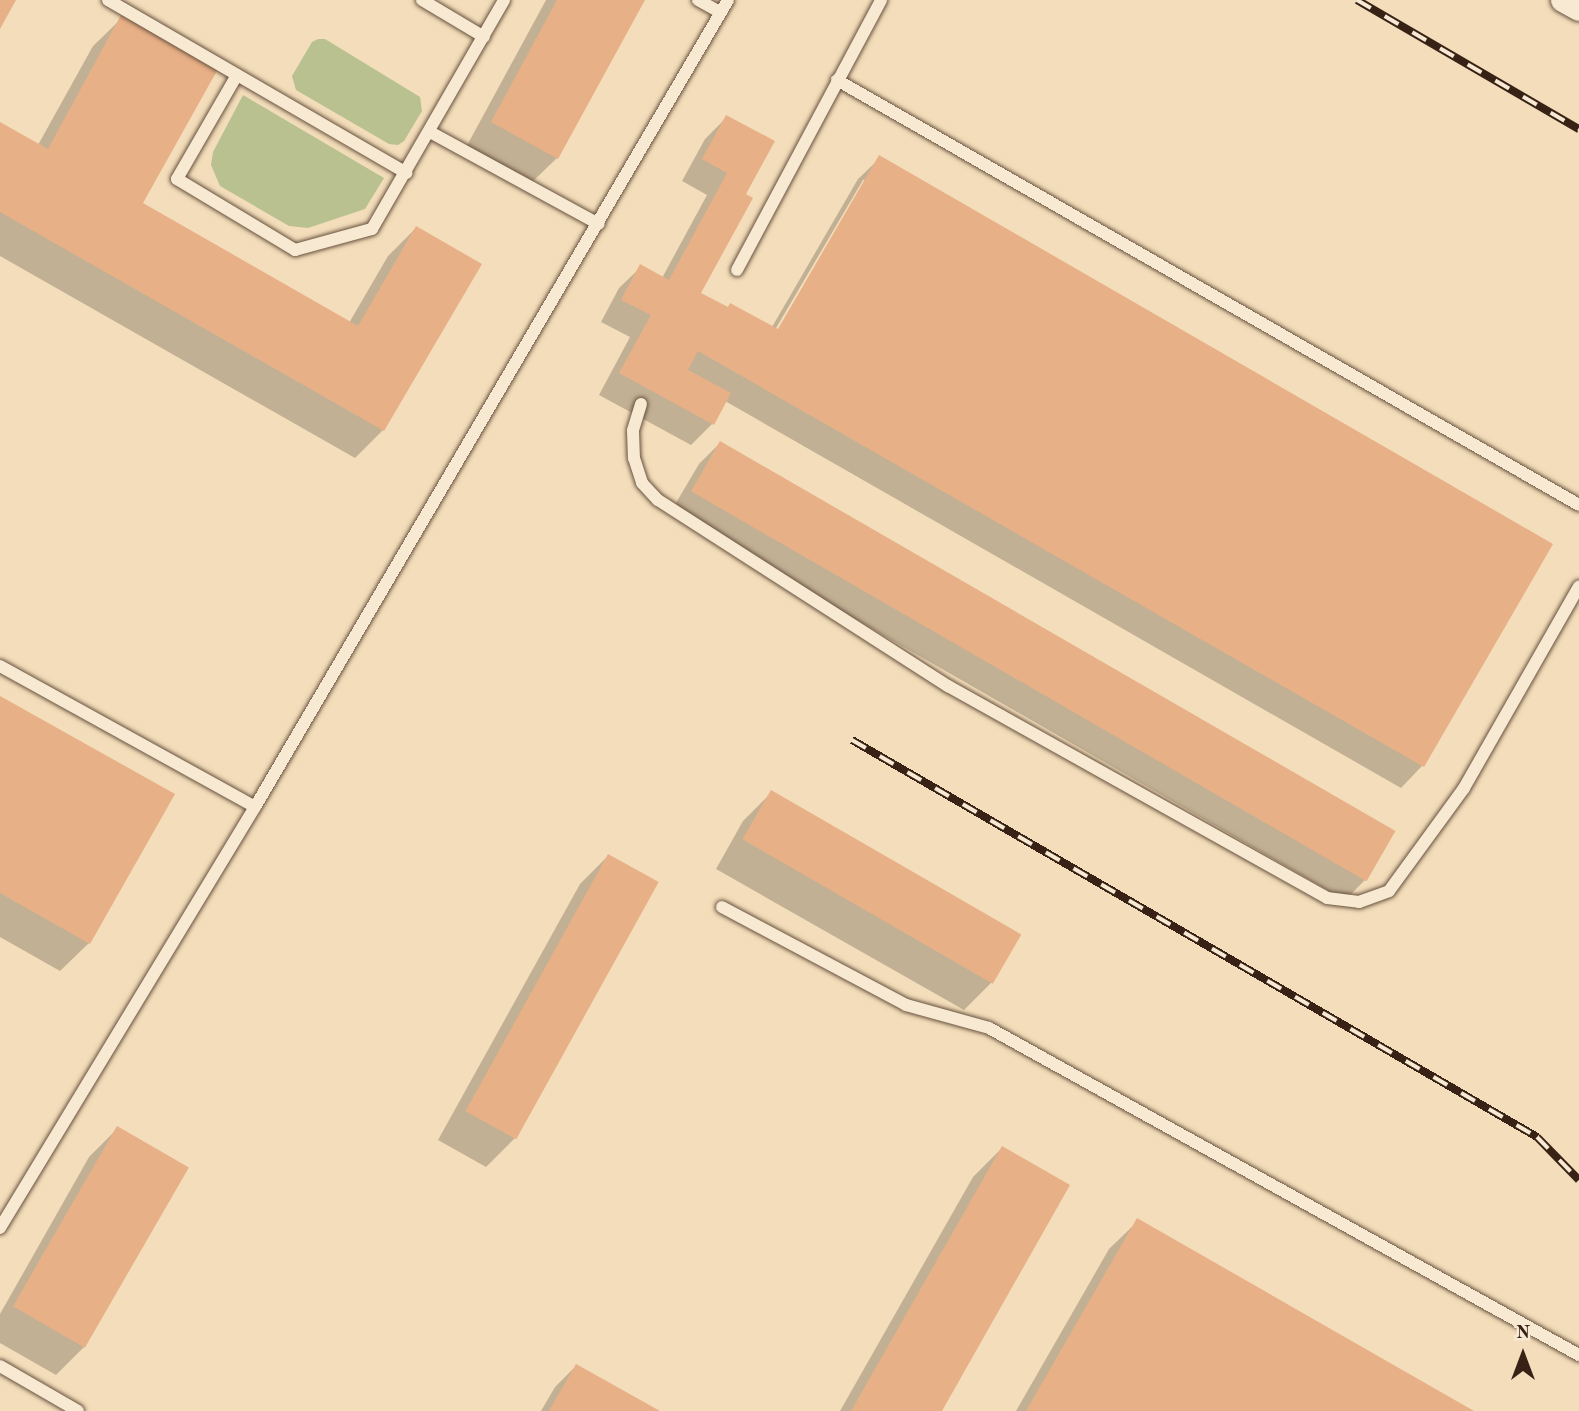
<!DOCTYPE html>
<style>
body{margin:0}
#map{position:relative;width:1579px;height:1411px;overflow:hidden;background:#f3ddba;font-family:"Old Standard TT",serif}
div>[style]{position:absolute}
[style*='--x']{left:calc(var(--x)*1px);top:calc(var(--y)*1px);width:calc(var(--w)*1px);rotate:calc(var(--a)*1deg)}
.green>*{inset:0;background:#b9c191}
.shadow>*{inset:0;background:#0003}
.building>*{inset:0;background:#e8b087;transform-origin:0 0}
.roads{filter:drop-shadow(0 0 2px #67513e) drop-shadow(0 0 2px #67513e)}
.lane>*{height:12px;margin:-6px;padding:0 6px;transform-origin:6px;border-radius:6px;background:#f7e9d2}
.street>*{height:24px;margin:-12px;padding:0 12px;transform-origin:12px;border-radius:12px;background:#f7e9d2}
.rail>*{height:8px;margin-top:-4px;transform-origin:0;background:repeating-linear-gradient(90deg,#f7e9d2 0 16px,#382215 0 32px);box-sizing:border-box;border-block:2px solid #382215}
span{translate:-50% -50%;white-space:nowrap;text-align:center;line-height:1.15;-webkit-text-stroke:5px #f7e9d2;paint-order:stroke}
.north{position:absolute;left:1488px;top:1320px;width:70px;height:70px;-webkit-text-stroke:5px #f7e9d2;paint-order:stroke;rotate:0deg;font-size:19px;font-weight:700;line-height:28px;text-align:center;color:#382215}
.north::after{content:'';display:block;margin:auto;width:24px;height:32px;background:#382215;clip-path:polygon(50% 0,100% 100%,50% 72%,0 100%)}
</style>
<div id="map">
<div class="green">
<i style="clip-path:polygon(318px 39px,325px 39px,420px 97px,422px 111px,404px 141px,398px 145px,389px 144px,296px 90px,292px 76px,312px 42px)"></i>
<i style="clip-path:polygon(243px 95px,384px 178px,365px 209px,308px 228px,289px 226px,220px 186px,211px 165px,213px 152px)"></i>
</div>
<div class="shadow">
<i style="clip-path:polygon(546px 0,643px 0,557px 158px,528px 186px,464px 151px)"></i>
<i style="clip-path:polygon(122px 18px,141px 203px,349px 323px,388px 256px,416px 228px,383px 430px,355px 458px,0 256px,0 124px,38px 145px,93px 46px)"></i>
<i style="clip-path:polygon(evenodd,727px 117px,744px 195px,699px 294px,727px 308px,730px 305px,772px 327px,858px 179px,880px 158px,1551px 545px,1422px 766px,1401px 788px,725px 401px,712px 424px,691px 445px,599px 395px,630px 337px,601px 322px,619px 288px,641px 267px,662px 278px,707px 195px,682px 181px,705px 139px,727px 117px,863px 180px,867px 180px,775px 337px,772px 335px,863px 180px)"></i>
<i style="clip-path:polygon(720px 443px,1367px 878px,1345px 900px,670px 513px,699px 464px)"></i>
<i style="clip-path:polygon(0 698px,89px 943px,60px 971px,0 937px)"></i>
<i style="clip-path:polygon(771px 793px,992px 982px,964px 1010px,716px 869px,743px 821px)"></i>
<i style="clip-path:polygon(608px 856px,514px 1139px,486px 1167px,438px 1140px,580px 884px)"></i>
<i style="clip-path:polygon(118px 1128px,84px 1347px,56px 1375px,0 1343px,0 1314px,89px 1157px)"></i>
<i style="clip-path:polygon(1002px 1148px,940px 1411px,840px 1411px,973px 1177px)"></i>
<i style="clip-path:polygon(1138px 1221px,1471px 1411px,1016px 1411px,1109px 1249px)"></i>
<i style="clip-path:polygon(576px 1366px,656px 1411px,541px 1411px,555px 1387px)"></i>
</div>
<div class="building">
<i style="clip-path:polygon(0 0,16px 0,0 29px)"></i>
<i style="clip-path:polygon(557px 0,645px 0,558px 159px,491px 122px)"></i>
<i style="clip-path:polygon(121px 15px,218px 69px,143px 203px,358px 326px,416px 226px,482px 264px,384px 431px,0 212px,0 122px,48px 149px)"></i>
<i style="clip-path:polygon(726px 115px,775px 141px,746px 194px,753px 198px,701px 293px,728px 307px,730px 303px,778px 329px,879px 155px,1553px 544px,1424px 767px,698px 351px,688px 370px,731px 393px,714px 425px,619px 373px,651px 315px,621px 300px,640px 264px,669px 280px,727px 173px,702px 159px)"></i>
<i style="left:720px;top:441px;width:780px;height:58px;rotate:30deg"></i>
<i style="clip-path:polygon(0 696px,175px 794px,90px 944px,0 893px)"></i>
<i style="left:771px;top:790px;width:289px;height:57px;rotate:30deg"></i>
<i style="left:608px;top:854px;width:58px;height:294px;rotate:29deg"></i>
<i style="left:117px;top:1126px;width:83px;height:208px;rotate:30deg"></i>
<i style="clip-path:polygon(1002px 1146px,1070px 1185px,942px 1411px,851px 1411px)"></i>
<i style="clip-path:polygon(1137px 1218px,1474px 1411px,1026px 1411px)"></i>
<i style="clip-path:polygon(576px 1364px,660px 1411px,549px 1411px)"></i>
</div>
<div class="roads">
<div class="lane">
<i style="--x:108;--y:0;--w:345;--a:30.1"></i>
<i style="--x:422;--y:0;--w:72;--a:30.8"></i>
<i style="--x:698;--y:0;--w:25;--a:29"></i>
<i style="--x:237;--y:75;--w:120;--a:120"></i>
<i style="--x:177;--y:179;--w:138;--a:31"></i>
<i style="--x:295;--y:250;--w:80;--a:-15.3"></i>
<i style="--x:372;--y:229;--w:264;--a:-60"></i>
<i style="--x:837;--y:80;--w:855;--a:29.8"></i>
<i style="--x:430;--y:132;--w:192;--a:28.6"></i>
<i style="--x:737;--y:270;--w:306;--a:-61.9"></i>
<i style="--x:641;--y:404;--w:28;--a:107"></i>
<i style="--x:633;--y:431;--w:27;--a:88"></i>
<i style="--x:634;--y:458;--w:26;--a:72"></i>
<i style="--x:642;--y:483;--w:23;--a:47"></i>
<i style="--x:658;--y:500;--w:345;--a:32.7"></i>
<i style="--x:948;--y:686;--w:434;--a:29.2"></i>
<i style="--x:1327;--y:898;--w:32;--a:7"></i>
<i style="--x:1359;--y:902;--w:32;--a:-20"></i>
<i style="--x:1389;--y:891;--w:127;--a:-53.9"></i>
<i style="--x:1464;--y:788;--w:232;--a:-60.3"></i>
<i style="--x:0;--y:666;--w:291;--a:28.9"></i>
<i style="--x:722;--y:907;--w:208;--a:28"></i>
<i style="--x:906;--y:1005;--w:86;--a:15.5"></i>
<i style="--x:989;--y:1028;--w:675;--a:29"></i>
<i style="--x:0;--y:1228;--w:492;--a:-58.8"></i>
<i style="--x:255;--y:807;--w:935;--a:-59.62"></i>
<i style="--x:0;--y:1366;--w:90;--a:30"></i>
</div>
<div class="street">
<i style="--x:1563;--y:0;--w:18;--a:29"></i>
</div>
</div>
<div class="rail">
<i style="--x:1357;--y:0;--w:257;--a:30.2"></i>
<i style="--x:852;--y:740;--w:792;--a:30.09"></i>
<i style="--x:1537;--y:1137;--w:60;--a:45.7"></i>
</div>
<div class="north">N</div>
</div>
